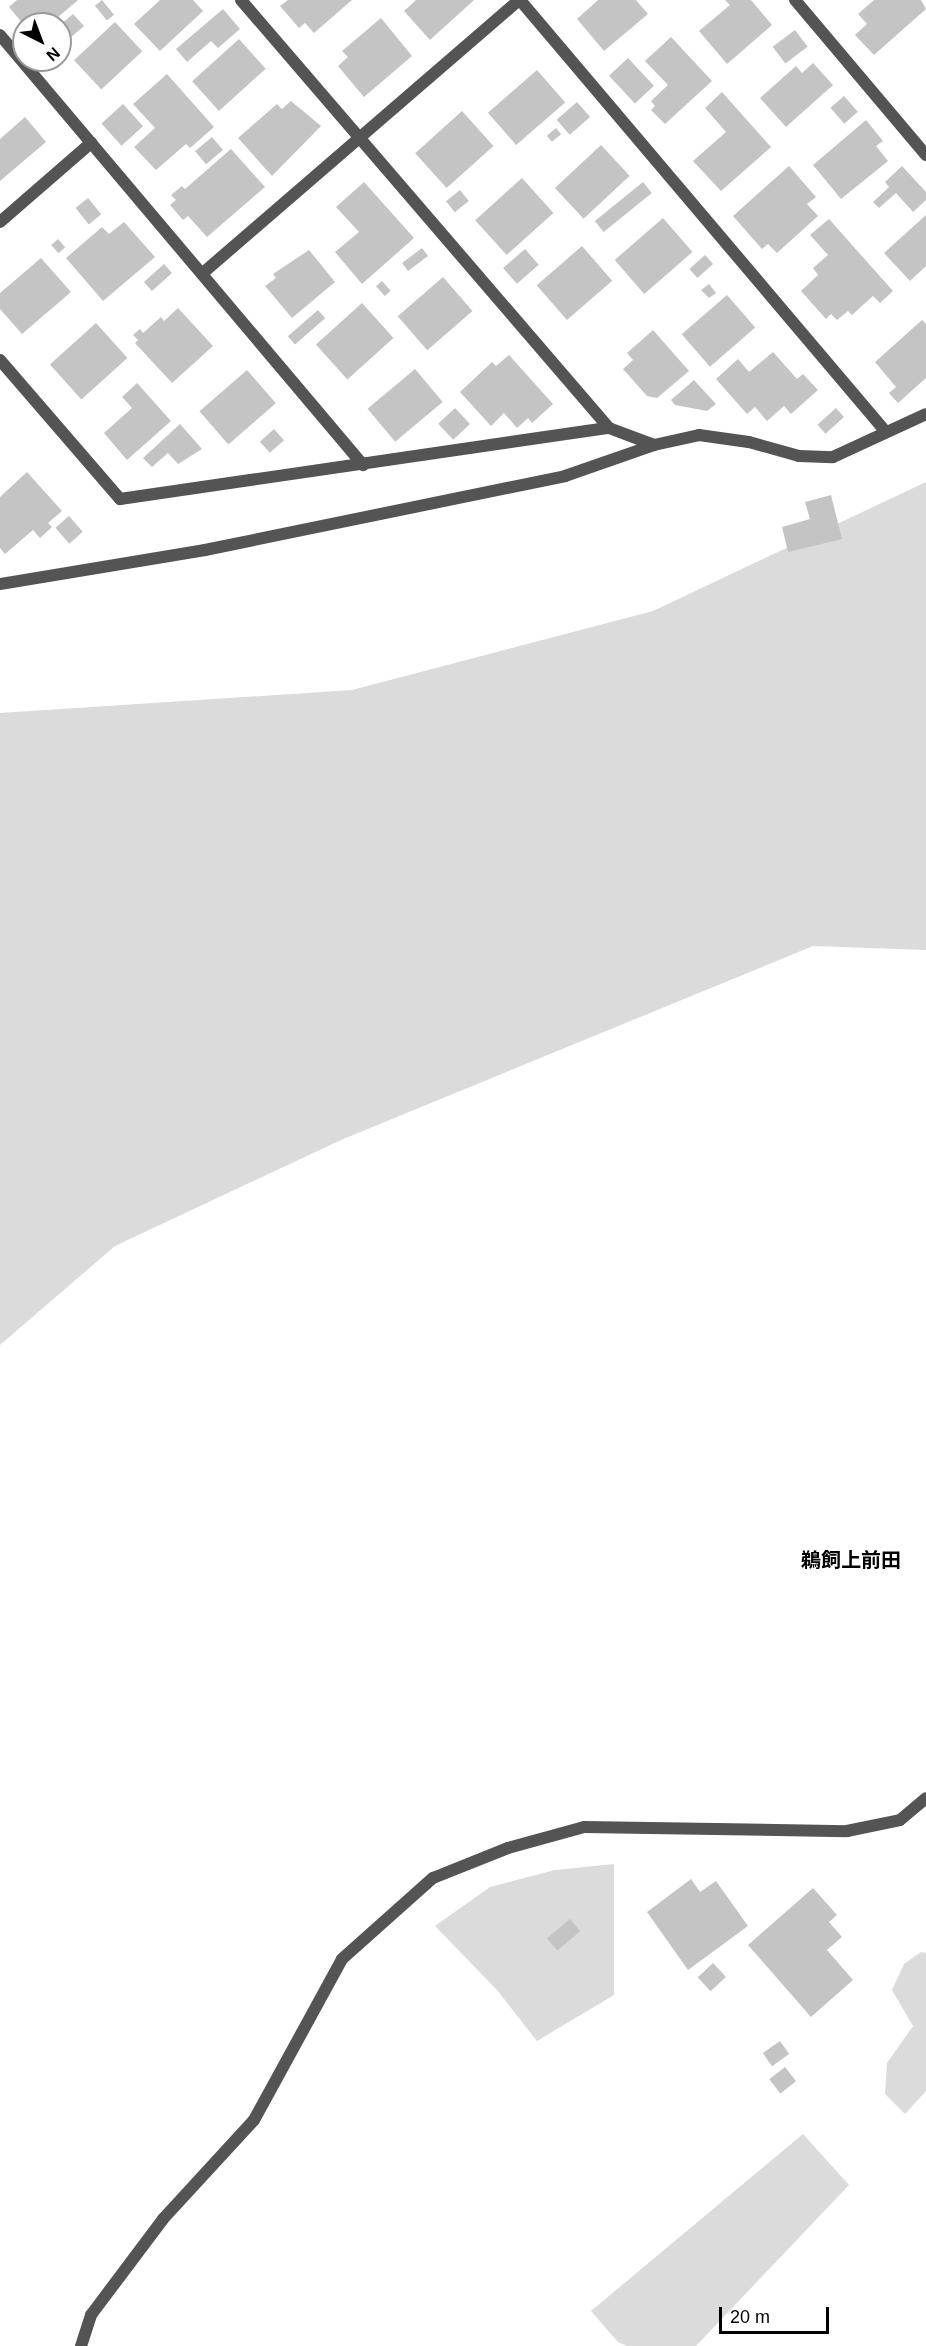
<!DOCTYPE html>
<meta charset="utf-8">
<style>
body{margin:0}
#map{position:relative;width:926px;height:2346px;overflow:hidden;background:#fff;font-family:Arial,"Noto Sans JP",sans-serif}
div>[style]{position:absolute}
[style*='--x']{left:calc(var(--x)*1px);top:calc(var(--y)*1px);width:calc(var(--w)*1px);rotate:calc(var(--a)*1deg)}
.green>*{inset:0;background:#dbdbdb}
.building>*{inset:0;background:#c4c4c4;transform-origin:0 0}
.street>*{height:12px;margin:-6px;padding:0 6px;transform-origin:6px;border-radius:6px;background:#545454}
span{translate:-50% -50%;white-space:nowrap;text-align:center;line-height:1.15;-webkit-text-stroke:6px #fff;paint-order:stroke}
.quarter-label{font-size:20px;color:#000;font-weight:700}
.north{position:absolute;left:12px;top:12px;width:60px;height:60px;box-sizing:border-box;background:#fff;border:2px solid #999;border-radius:50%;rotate:138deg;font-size:16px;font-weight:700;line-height:24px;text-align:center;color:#000}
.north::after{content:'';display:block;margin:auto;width:21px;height:27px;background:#000;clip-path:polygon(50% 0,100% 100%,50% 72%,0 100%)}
.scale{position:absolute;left:719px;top:2307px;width:110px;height:27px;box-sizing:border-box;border:3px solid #000;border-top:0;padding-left:8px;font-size:18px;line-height:21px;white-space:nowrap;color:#000;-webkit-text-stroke:4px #fff;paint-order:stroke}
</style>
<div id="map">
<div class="green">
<i style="clip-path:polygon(926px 482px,926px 950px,813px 946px,341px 1140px,115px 1246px,0 1345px,0 713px,352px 690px,653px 611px)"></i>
<i style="clip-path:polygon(614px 1864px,614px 1995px,537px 2041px,497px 1990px,435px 1926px,490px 1887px,555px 1870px)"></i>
<i style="clip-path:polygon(921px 1952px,926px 1953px,926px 2091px,905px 2114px,885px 2094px,887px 2063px,913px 2026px,892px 1990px,904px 1964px)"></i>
<i style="clip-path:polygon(803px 2134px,849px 2185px,696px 2346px,627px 2346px,618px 2342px,591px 2311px)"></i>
</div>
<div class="building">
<i style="clip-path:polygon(17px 0,78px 0,50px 24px,23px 24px,9px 7px)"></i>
<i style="left:102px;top:0;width:19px;height:9px;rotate:51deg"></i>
<i style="clip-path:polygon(160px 0,193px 0,203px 11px,160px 51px,134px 24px)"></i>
<i style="clip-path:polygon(288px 0,352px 0,314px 33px,305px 23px,299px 28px,280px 6px)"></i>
<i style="clip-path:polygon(416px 0,474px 0,430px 40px,404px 11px)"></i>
<i style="clip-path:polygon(598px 0,636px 0,648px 14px,604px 51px,577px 19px)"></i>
<i style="clip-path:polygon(725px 0,751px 0,772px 25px,727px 64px,699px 31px,730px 5px)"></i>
<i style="clip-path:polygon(874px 0,921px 0,926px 9px,874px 55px,855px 35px,867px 24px,858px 14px)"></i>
<i style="clip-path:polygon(223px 9px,240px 29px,218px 48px,211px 41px,187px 62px,176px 49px)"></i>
<i style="clip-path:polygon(73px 14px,84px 26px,60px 47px,60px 25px)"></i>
<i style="clip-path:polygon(381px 18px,412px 56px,364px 97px,338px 66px,348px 57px,342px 51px)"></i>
<i style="left:115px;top:22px;width:40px;height:56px;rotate:47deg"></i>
<i style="left:795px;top:30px;width:21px;height:28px;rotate:53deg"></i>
<i style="clip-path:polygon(671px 37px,712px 81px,665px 124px,651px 110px,655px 106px,651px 101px,668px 85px,645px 61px)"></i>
<i style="left:239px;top:39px;width:40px;height:63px;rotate:48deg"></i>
<i style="left:628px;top:58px;width:38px;height:26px;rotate:47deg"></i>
<i style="clip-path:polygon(813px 63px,833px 85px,786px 127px,760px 98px,796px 66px,802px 73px)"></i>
<i style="left:537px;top:70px;width:43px;height:65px;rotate:49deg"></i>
<i style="clip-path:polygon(167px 74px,214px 127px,190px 148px,186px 144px,156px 170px,134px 147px,155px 128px,133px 104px)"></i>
<i style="clip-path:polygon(722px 92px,771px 147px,721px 191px,693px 161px,726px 132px,705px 108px)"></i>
<i style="left:844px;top:96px;width:21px;height:18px;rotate:49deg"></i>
<i style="clip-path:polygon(291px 101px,321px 126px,272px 176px,238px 138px,277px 104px,282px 109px)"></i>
<i style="left:577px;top:102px;width:20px;height:27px;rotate:49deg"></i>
<i style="left:123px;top:104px;width:30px;height:29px;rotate:48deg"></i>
<i style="left:462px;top:111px;width:47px;height:63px;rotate:48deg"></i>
<i style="clip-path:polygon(25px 117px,46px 142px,0 181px,0 139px)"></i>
<i style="clip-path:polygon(866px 120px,883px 141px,876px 146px,888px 161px,841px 199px,813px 165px)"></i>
<i style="left:556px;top:128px;width:8px;height:12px;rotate:50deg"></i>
<i style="left:212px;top:137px;width:17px;height:22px;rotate:50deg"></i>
<i style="left:601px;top:145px;width:42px;height:63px;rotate:47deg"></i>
<i style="clip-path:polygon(231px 149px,265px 187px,207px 237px,188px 216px,183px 220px,170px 205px,176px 200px,171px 195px,182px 186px,185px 189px)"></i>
<i style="clip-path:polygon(789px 166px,816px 197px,807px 204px,818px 216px,777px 253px,768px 244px,762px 249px,733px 216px)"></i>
<i style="clip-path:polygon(902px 166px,926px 192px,926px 200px,913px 212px,896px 193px,879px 208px,873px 202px,889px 187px,885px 182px)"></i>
<i style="left:522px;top:178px;width:47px;height:63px;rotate:48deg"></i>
<i style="clip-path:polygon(364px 182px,414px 238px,362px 284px,335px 252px,359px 232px,336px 207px)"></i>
<i style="left:643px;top:182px;width:14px;height:62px;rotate:51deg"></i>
<i style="left:460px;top:190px;width:14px;height:18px;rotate:51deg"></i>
<i style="left:88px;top:198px;width:21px;height:16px;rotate:51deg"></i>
<i style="clip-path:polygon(926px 215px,926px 266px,910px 281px,884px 253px)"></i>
<i style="left:663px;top:218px;width:45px;height:64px;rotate:49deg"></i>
<i style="clip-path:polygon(829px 219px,893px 291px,880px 303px,873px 296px,852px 315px,848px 311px,837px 320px,831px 314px,826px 319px,801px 291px,818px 275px,813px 268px,828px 255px,810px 235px)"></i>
<i style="clip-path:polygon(124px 222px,155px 257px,103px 301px,66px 258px,102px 227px,109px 234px)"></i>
<i style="left:58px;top:239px;width:11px;height:9px;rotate:49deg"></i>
<i style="left:582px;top:246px;width:46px;height:60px;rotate:49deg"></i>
<i style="left:422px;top:248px;width:10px;height:25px;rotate:53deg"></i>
<i style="left:525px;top:249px;width:21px;height:29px;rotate:49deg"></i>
<i style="clip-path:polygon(309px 250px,335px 282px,292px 318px,265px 286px,276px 278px,273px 274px)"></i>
<i style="left:705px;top:255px;width:12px;height:21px;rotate:48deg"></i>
<i style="clip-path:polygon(41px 258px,71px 292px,22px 334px,0 309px,0 293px)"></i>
<i style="left:164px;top:264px;width:12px;height:27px;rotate:48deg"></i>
<i style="left:443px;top:277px;width:45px;height:60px;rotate:49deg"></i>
<i style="left:382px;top:281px;width:13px;height:8px;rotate:48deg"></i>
<i style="clip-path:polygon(709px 284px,716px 293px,709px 298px,701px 290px)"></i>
<i style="left:727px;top:295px;width:43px;height:60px;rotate:49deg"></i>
<i style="left:362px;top:303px;width:47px;height:62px;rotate:48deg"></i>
<i style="clip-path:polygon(178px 308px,213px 346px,172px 383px,135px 343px,138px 340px,133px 335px,140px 329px,143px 333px,161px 317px,164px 321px)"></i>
<i style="left:318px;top:310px;width:11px;height:40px;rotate:49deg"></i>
<i style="clip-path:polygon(922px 320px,926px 324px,926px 378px,898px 403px,889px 393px,896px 387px,875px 362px)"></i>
<i style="left:96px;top:323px;width:47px;height:62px;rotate:48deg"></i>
<i style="clip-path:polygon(653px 330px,689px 371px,657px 398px,647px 396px,623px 369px,633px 360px,627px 353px)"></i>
<i style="clip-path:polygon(773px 352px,797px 379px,803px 374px,818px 390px,791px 414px,784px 406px,767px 421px,755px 407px,747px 414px,716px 379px,738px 359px,749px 372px)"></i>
<i style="clip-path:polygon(509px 355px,553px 404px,532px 423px,528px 418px,517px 428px,504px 413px,491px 426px,460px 392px,492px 362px,496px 366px)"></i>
<i style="left:415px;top:369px;width:43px;height:62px;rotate:50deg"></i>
<i style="left:247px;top:370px;width:44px;height:63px;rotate:49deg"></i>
<i style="clip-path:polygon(694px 380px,716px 404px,707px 411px,675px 405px,671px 400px)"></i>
<i style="clip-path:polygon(137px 383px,171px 421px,127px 460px,104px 433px,132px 408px,122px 397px)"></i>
<i style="left:455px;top:408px;width:22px;height:23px;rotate:47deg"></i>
<i style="left:836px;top:408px;width:12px;height:25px;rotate:48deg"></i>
<i style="clip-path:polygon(180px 424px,202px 449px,178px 464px,168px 453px,152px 467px,143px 458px)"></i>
<i style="left:274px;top:429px;width:15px;height:19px;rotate:48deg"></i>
<i style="clip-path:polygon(27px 472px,62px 511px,48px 523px,52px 527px,40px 538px,33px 530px,5px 554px,0 548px,0 497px)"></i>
<i style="clip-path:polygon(831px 495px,842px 539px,788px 552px,782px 527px,810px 519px,805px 502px)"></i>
<i style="left:69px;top:516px;width:21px;height:18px;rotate:49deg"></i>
<i style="clip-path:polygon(691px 1879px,700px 1892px,716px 1881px,748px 1926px,688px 1970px,647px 1912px)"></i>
<i style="clip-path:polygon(813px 1888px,837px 1915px,829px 1922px,842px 1937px,827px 1950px,853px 1980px,811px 2017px,748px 1945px)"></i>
<i style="left:570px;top:1919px;width:16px;height:30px;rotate:50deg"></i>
<i style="left:713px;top:1963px;width:19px;height:21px;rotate:47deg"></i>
<i style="left:780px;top:2041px;width:16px;height:21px;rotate:55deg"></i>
<i style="left:785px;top:2067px;width:18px;height:20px;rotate:52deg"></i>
</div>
<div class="street">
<i style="--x:241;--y:0;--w:564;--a:49.31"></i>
<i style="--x:609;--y:428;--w:48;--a:20.7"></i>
<i style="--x:520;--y:0;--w:566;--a:49.73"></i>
<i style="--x:795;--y:0;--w:203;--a:49.8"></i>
<i style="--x:0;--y:35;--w:563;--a:49.83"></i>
<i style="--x:0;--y:222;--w:121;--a:-41"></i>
<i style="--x:204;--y:272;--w:416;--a:-40.8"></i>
<i style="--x:0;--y:360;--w:184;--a:49.2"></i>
<i style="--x:120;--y:499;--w:494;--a:-8.3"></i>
<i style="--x:0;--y:584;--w:208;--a:-9.4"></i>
<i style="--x:205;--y:550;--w:368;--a:-11.6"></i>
<i style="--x:565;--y:476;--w:94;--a:-19.2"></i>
<i style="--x:654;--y:445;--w:46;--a:-12.5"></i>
<i style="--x:699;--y:435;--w:50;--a:8"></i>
<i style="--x:749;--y:442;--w:52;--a:15.6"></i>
<i style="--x:799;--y:456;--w:34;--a:2"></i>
<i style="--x:833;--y:457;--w:102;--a:-24.8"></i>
<i style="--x:81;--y:2346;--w:33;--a:-72"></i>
<i style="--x:91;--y:2315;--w:120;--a:-53.1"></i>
<i style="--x:163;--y:2219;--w:134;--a:-47.4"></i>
<i style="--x:254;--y:2120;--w:183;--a:-61.3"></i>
<i style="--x:342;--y:1959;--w:122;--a:-41.7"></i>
<i style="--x:433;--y:1878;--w:81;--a:-21.8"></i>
<i style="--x:508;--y:1848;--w:79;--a:-15.4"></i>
<i style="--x:584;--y:1827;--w:263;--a:0.9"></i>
<i style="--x:847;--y:1831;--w:54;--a:-11.7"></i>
<i style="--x:900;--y:1820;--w:34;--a:-40"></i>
</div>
<div class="quarter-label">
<span style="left:851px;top:1560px">鵜飼上前田</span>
</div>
<div class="north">N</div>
<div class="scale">20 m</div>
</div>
